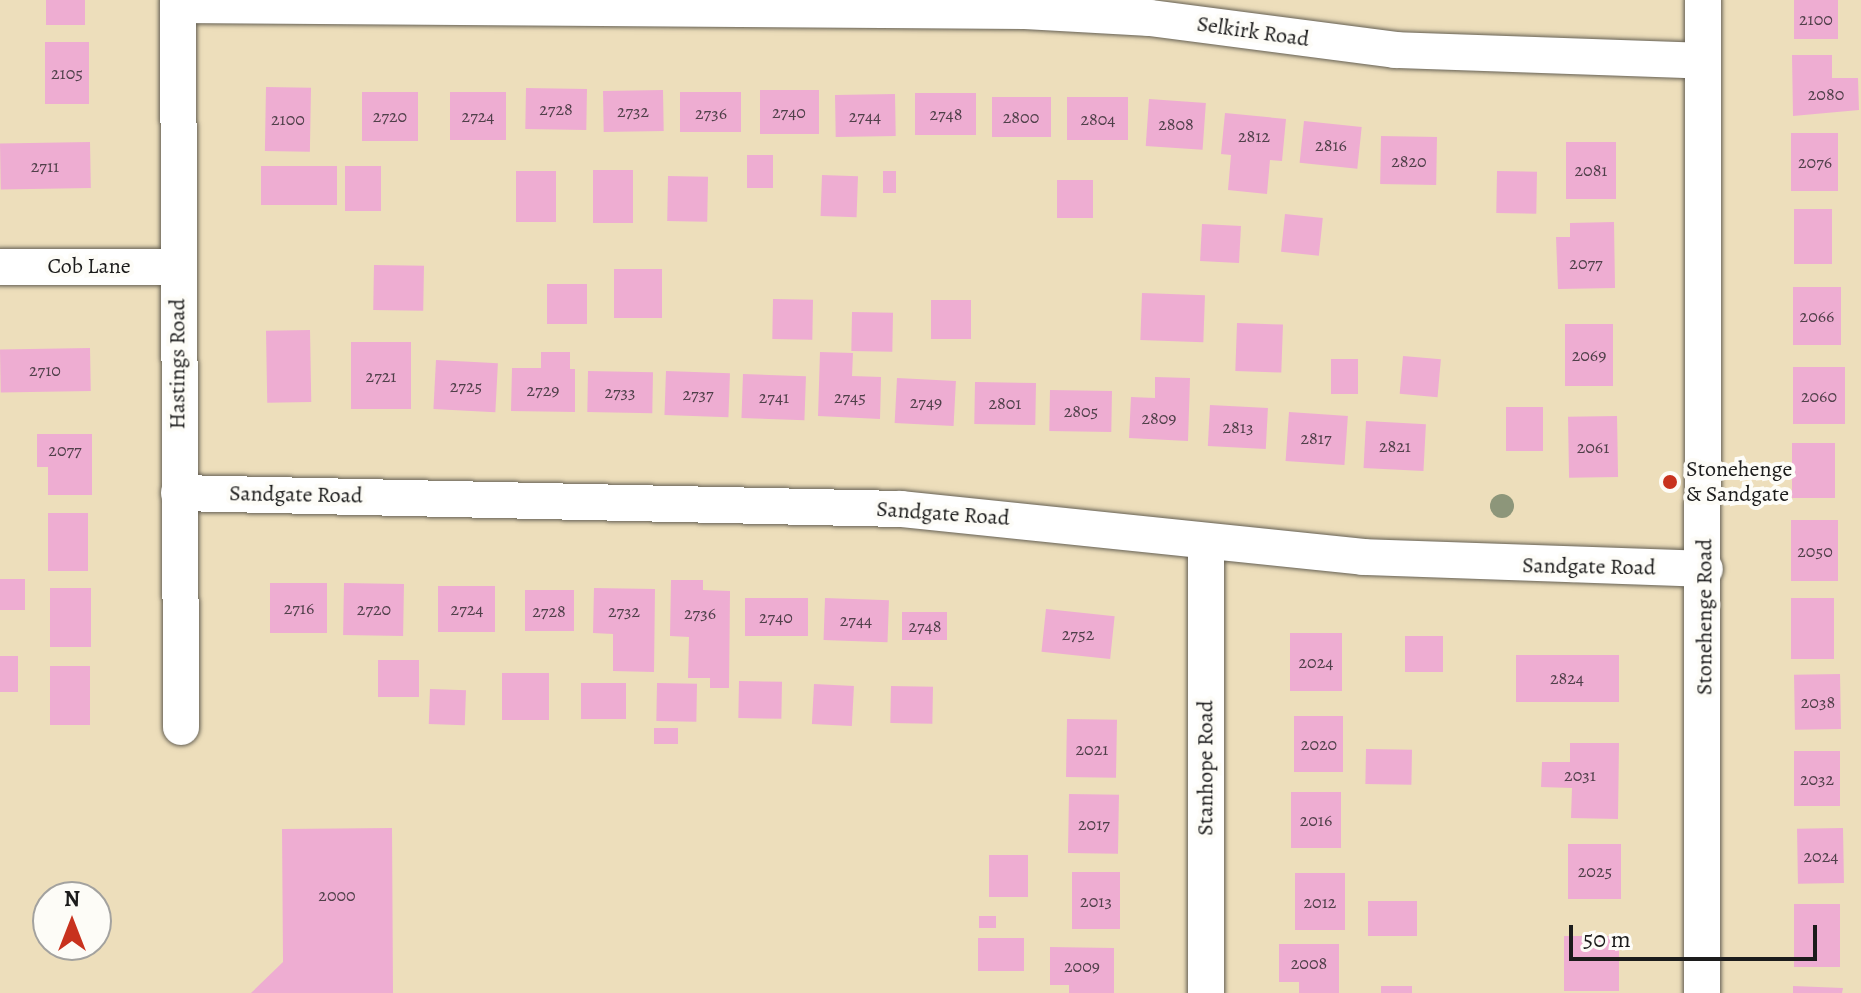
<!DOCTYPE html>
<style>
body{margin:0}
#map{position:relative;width:1861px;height:993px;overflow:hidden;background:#eddebb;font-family:Alegreya,serif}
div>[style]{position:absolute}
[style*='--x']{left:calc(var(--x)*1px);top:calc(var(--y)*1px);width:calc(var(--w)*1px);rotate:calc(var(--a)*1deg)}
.building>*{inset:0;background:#eeadd2;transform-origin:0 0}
.roads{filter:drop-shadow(0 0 2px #656054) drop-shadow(0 0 2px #656054)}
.minor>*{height:36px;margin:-18px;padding:0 18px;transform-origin:18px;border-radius:18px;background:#fff}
.trees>*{width:24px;height:24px;margin:-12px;border-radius:50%;background:#8d967a}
.dots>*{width:22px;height:22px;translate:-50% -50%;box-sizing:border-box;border:4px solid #fdfcf7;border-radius:50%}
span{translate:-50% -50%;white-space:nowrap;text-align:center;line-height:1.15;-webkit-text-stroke:8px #fdfcf7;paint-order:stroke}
.number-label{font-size:18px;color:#50404a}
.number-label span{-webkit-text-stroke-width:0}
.street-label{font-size:22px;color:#1c1c1c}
.poi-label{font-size:22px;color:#1c1c1c}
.left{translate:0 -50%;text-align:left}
.north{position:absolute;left:32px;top:881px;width:80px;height:80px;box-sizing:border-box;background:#fdfcf7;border:2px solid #a3a29f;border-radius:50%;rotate:0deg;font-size:22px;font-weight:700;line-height:32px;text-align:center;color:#1c1c1c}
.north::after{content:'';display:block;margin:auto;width:28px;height:36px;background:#c8321e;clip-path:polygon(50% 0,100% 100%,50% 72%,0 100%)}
.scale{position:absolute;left:1569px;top:925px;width:248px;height:36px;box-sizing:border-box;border:4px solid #1c1c1c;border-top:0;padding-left:10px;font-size:24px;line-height:28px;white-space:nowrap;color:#1c1c1c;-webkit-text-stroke:6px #fdfcf7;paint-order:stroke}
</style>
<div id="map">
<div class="building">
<i style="left:46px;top:0;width:39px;height:25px"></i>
<i style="left:1794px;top:0;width:44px;height:39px"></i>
<i style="left:89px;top:42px;width:62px;height:44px;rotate:90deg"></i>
<i style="clip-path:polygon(1792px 55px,1832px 55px,1832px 78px,1858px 78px,1859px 110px,1793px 116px)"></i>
<i style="left:266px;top:87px;width:45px;height:64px;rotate:1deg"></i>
<i style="left:526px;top:88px;width:61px;height:41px;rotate:1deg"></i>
<i style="left:663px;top:90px;width:41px;height:60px;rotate:89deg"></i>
<i style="left:760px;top:90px;width:59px;height:44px"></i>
<i style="left:362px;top:92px;width:56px;height:49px"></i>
<i style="left:450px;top:92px;width:56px;height:48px"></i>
<i style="left:741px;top:92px;width:40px;height:61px;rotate:90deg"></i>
<i style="left:915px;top:93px;width:61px;height:42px"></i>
<i style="left:895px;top:94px;width:42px;height:60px;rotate:89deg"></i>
<i style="left:992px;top:97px;width:59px;height:40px"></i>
<i style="left:1067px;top:97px;width:61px;height:43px"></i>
<i style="left:1149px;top:99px;width:57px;height:47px;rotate:4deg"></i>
<i style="clip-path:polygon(1225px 113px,1286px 119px,1282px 161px,1270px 160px,1267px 194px,1228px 190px,1231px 155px,1221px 154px)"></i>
<i style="left:1304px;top:121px;width:58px;height:42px;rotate:6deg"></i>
<i style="left:1791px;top:133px;width:47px;height:58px"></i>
<i style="left:1381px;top:136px;width:56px;height:48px;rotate:1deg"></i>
<i style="left:90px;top:142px;width:46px;height:90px;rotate:89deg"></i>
<i style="left:1566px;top:142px;width:50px;height:57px"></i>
<i style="left:747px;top:155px;width:26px;height:33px"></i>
<i style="left:261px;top:166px;width:76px;height:39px"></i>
<i style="left:345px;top:166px;width:36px;height:45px"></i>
<i style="left:593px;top:170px;width:40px;height:53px"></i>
<i style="left:516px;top:171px;width:40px;height:51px"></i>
<i style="left:883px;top:171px;width:13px;height:22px"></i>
<i style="left:1497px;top:171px;width:40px;height:42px;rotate:1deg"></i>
<i style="left:822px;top:175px;width:36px;height:41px;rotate:2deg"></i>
<i style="left:668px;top:176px;width:40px;height:45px;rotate:1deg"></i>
<i style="left:1057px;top:180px;width:36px;height:38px"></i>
<i style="left:1794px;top:209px;width:38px;height:55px"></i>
<i style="left:1285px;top:214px;width:38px;height:38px;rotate:6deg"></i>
<i style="clip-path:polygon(1614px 222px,1615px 288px,1558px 289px,1556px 237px,1570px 237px,1570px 223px)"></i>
<i style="left:1202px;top:224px;width:39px;height:37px;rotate:3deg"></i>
<i style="left:374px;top:265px;width:50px;height:45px;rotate:1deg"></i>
<i style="left:614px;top:269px;width:48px;height:49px"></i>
<i style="left:547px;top:284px;width:40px;height:40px"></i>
<i style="left:1793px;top:287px;width:48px;height:58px"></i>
<i style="left:1142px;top:293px;width:63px;height:47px;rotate:2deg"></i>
<i style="left:773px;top:299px;width:40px;height:40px;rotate:1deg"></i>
<i style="left:931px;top:300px;width:40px;height:39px"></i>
<i style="left:852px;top:312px;width:41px;height:39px;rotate:1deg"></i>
<i style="left:1237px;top:323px;width:46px;height:48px;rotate:2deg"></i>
<i style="left:1565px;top:324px;width:48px;height:62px"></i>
<i style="left:310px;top:330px;width:72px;height:44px;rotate:89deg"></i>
<i style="left:351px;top:342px;width:60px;height:67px"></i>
<i style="left:90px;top:348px;width:43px;height:90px;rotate:89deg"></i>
<i style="clip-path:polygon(541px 352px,570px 352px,570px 369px,575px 369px,575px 412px,511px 411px,512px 368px,541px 368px)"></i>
<i style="clip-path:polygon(820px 352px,853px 353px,852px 376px,881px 377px,880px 419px,818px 416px)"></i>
<i style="left:1403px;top:356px;width:38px;height:38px;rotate:5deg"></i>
<i style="left:1331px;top:359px;width:27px;height:35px"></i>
<i style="left:436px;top:360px;width:62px;height:49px;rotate:3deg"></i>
<i style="left:1793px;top:367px;width:52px;height:57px"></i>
<i style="left:588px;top:371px;width:65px;height:41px;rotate:1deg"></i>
<i style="left:666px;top:371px;width:64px;height:44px;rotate:2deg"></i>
<i style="left:743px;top:374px;width:63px;height:44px;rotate:2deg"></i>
<i style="clip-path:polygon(1155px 377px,1190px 378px,1188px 441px,1129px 438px,1131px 397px,1155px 398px)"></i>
<i style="left:897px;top:378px;width:59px;height:45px;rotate:3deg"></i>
<i style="left:975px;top:382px;width:61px;height:42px;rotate:1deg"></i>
<i style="left:1050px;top:390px;width:62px;height:41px;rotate:1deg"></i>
<i style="left:1210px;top:405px;width:58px;height:41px;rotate:3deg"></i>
<i style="left:1506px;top:407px;width:37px;height:44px"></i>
<i style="left:1289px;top:412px;width:59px;height:49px;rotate:4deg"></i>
<i style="left:1617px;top:416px;width:61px;height:49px;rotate:89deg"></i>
<i style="left:1366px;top:421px;width:60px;height:47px;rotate:3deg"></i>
<i style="clip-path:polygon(37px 434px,92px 434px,92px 495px,48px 495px,48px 467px,37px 467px)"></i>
<i style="left:1792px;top:443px;width:43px;height:55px"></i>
<i style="left:48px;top:513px;width:40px;height:58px"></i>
<i style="left:1838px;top:520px;width:61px;height:47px;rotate:90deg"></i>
<i style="left:0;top:579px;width:25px;height:31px"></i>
<i style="clip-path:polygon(671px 580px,703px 580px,703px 590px,730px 591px,729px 688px,710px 688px,710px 678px,688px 678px,689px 637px,670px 636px)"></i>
<i style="left:270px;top:583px;width:57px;height:50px"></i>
<i style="left:344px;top:583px;width:60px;height:52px;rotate:1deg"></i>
<i style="left:438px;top:586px;width:57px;height:46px"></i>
<i style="left:91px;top:588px;width:59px;height:41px;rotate:90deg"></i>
<i style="clip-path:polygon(594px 588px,655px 589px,654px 672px,613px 671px,613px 634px,593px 633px)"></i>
<i style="left:525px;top:590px;width:49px;height:41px"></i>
<i style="left:745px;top:598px;width:63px;height:38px"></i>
<i style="left:825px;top:598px;width:64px;height:42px;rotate:2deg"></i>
<i style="left:1791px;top:598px;width:43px;height:61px"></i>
<i style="left:1046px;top:609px;width:69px;height:43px;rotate:6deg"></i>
<i style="left:902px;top:612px;width:45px;height:28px"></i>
<i style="left:1290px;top:633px;width:52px;height:58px"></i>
<i style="left:1443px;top:636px;width:36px;height:38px;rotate:90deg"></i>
<i style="left:1516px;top:655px;width:103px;height:47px"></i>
<i style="left:0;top:656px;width:18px;height:36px"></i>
<i style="left:378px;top:660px;width:41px;height:37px"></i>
<i style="left:50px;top:666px;width:40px;height:59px"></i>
<i style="left:502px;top:673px;width:47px;height:47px"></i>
<i style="left:1840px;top:674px;width:55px;height:46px;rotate:89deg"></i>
<i style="left:739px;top:681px;width:43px;height:37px;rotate:1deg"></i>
<i style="left:581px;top:683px;width:45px;height:36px"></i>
<i style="left:657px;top:683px;width:40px;height:38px;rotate:1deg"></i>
<i style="left:814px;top:684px;width:40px;height:40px;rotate:3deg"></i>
<i style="left:891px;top:686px;width:42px;height:37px;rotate:1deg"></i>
<i style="left:430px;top:689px;width:36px;height:35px;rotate:2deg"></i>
<i style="left:1294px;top:716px;width:49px;height:56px"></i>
<i style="left:1067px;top:719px;width:50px;height:58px;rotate:1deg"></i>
<i style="left:654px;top:728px;width:24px;height:16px"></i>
<i style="clip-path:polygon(1570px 743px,1619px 743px,1618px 819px,1571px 818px,1572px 788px,1541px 787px,1542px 762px,1570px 762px)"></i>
<i style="left:1366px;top:749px;width:46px;height:35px;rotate:1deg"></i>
<i style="left:1840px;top:751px;width:55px;height:46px;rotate:90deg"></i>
<i style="left:1291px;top:792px;width:50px;height:56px"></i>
<i style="left:1069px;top:794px;width:50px;height:59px;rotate:1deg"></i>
<i style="clip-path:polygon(392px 828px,393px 993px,251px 993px,283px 962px,282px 829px)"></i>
<i style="left:1843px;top:828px;width:55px;height:46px;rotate:89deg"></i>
<i style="left:1568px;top:844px;width:53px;height:55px"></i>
<i style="left:1028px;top:855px;width:42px;height:39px;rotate:90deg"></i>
<i style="left:1072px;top:872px;width:48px;height:57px"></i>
<i style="left:1295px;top:873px;width:50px;height:57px"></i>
<i style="left:1417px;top:901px;width:35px;height:49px;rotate:90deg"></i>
<i style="left:1794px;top:904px;width:46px;height:63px"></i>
<i style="left:979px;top:916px;width:17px;height:12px"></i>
<i style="left:1564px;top:936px;width:55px;height:55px"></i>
<i style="left:978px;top:938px;width:46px;height:33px"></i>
<i style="clip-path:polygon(1279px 944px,1339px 944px,1339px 993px,1299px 993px,1299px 982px,1279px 982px)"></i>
<i style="clip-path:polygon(1050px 947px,1114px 948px,1114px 993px,1069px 993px,1069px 985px,1050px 985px)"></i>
<i style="left:1381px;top:986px;width:31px;height:7px"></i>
<i style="clip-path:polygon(1793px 986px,1843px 988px,1842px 993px,1793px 993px)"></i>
</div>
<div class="roads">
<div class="minor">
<i style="--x:178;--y:0;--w:727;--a:89.76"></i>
<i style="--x:178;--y:5;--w:847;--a:0.41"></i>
<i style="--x:1025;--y:11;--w:125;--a:3.2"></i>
<i style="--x:1150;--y:18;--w:247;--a:7.4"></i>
<i style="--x:1395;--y:50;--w:308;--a:2"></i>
<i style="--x:0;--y:267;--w:178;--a:0"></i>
<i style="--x:179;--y:493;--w:722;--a:1.27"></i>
<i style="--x:901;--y:509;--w:464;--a:5.9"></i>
<i style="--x:1363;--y:557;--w:342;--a:2"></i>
<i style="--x:1206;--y:543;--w:450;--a:90"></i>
<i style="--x:1702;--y:993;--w:993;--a:-89.94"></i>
</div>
</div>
<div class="trees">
<i style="left:1502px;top:506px"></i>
</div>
<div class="dots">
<i style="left:1670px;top:482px;background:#c8321e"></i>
</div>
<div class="number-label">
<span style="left:1816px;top:19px">2100</span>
<span style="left:67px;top:73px">2105</span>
<span style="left:1826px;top:94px">2080</span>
<span style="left:556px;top:109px">2728</span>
<span style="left:633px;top:111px">2732</span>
<span style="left:789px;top:112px">2740</span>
<span style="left:711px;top:113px">2736</span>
<span style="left:946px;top:114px">2748</span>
<span style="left:390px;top:116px">2720</span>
<span style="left:478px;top:116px">2724</span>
<span style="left:865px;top:116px">2744</span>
<span style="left:1021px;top:117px">2800</span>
<span style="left:288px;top:119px">2100</span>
<span style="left:1098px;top:119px">2804</span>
<span style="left:1176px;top:124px">2808</span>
<span style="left:1254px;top:136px">2812</span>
<span style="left:1331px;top:145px">2816</span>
<span style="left:1409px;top:161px">2820</span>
<span style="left:1815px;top:162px">2076</span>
<span style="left:45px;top:166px">2711</span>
<span style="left:1591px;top:170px">2081</span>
<span style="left:1586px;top:263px">2077</span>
<span style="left:1817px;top:316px">2066</span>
<span style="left:1589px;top:355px">2069</span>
<span style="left:45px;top:370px">2710</span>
<span style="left:381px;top:376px">2721</span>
<span style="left:466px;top:386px">2725</span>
<span style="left:543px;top:390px">2729</span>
<span style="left:620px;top:392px">2733</span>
<span style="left:698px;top:394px">2737</span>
<span style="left:1819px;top:396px">2060</span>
<span style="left:774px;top:397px">2741</span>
<span style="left:850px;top:397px">2745</span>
<span style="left:926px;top:402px">2749</span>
<span style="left:1005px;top:403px">2801</span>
<span style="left:1081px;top:411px">2805</span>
<span style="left:1159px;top:418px">2809</span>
<span style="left:1238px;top:427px">2813</span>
<span style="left:1316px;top:438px">2817</span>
<span style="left:1395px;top:446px">2821</span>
<span style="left:1593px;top:447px">2061</span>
<span style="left:65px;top:450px">2077</span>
<span style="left:1815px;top:551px">2050</span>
<span style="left:299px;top:608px">2716</span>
<span style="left:374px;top:609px">2720</span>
<span style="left:467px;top:609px">2724</span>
<span style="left:549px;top:611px">2728</span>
<span style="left:624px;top:611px">2732</span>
<span style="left:700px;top:613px">2736</span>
<span style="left:776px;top:617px">2740</span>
<span style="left:856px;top:620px">2744</span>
<span style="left:925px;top:626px">2748</span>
<span style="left:1078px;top:634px">2752</span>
<span style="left:1316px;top:662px">2024</span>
<span style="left:1567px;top:678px">2824</span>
<span style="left:1818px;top:702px">2038</span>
<span style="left:1319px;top:744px">2020</span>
<span style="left:1092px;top:749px">2021</span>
<span style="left:1580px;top:775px">2031</span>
<span style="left:1817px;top:779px">2032</span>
<span style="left:1316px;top:820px">2016</span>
<span style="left:1094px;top:824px">2017</span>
<span style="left:1821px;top:856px">2024</span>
<span style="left:1595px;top:871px">2025</span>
<span style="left:337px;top:895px">2000</span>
<span style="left:1096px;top:901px">2013</span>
<span style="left:1320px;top:902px">2012</span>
<span style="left:1309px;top:963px">2008</span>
<span style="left:1082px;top:966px">2009</span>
</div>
<div class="street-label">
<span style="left:1253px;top:32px;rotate:8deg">Selkirk Road</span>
<span style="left:89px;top:267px">Cob Lane</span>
<span style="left:178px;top:364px;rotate:-90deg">Hastings Road</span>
<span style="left:296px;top:495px;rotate:1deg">Sandgate Road</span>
<span style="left:943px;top:514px;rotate:4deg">Sandgate Road</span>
<span style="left:1589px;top:567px;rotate:1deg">Sandgate Road</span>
<span style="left:1705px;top:617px;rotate:-90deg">Stonehenge Road</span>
<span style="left:1206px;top:768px;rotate:-90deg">Stanhope Road</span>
</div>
<div class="poi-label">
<span class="left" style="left:1686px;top:482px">Stonehenge<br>&amp; Sandgate</span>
</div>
<div class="north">N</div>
<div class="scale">50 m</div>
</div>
